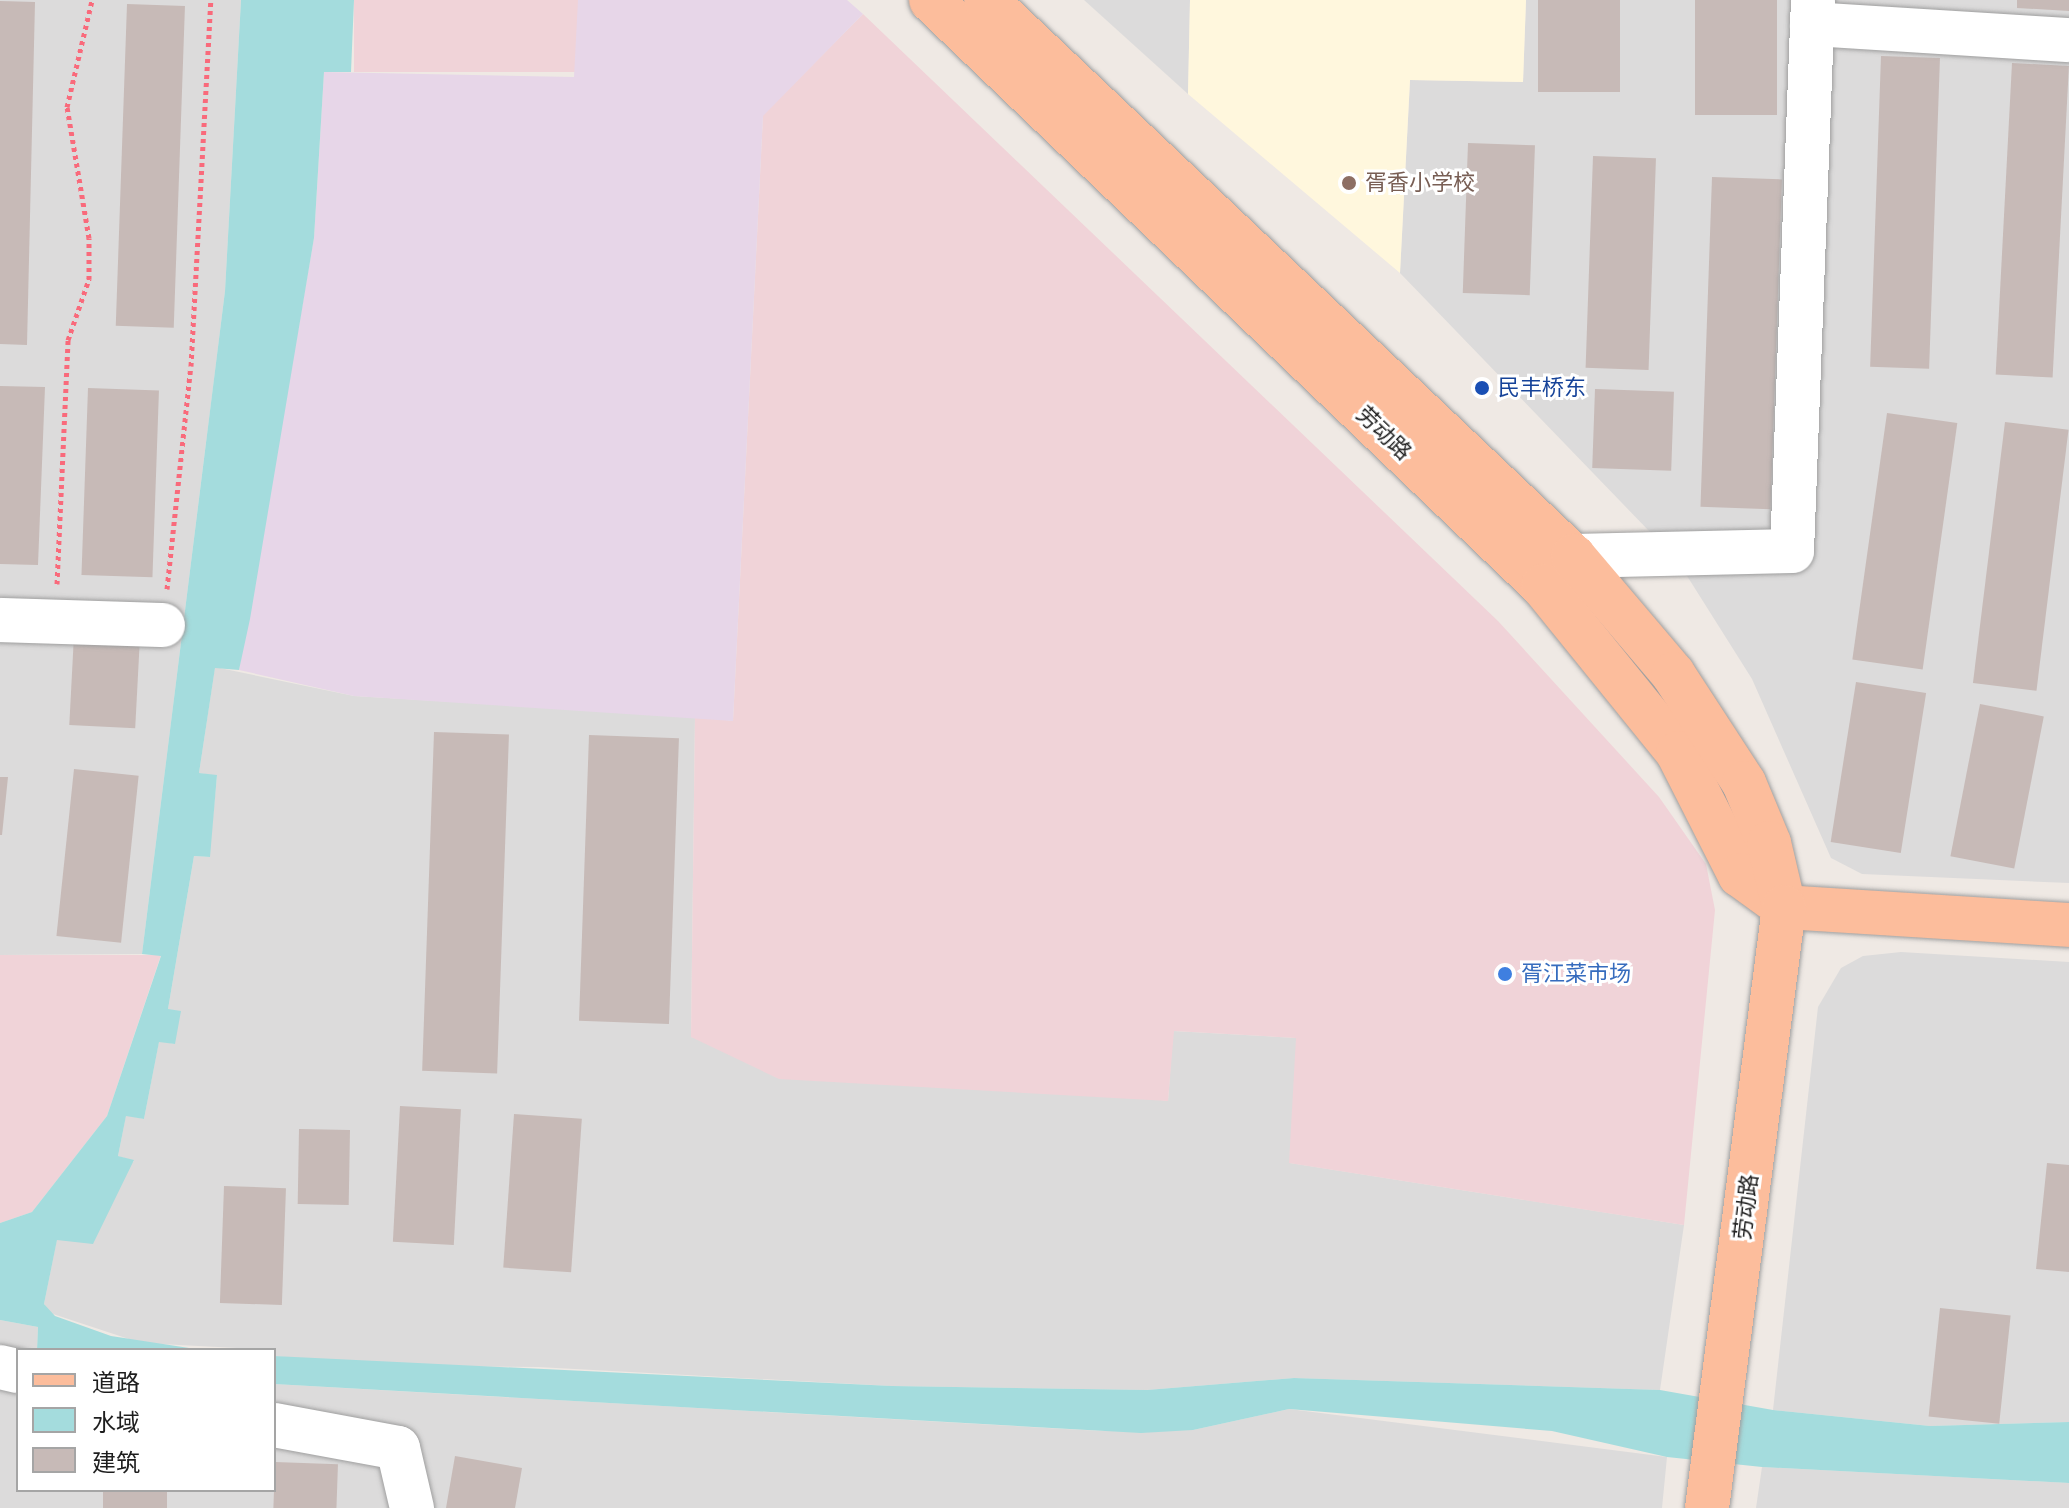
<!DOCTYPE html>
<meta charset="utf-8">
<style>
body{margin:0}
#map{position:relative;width:2069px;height:1508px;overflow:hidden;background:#efe9e4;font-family:"PT Sans Narrow","Noto Sans SC",sans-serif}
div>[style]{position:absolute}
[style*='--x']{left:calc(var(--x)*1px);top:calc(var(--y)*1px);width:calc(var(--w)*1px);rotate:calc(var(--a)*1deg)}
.residential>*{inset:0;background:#dcdbdb}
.commercial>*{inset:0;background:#f0d3d8;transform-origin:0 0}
.industrial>*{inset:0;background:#e7d6e8}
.education>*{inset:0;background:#fff7dd}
.water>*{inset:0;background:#a4dcdd}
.building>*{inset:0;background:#c7bab7;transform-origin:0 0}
.path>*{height:5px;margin-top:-2.5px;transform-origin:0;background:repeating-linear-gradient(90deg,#f96a7b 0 4px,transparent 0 8px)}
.roads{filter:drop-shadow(0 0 2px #9f9f9f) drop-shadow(0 0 2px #9f9f9f)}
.minor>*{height:44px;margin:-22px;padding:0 22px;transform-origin:22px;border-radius:22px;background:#fff}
.major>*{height:44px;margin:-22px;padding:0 22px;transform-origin:22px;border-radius:22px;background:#fcbd9c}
.dots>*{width:22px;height:22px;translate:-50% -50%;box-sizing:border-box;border:4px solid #fff;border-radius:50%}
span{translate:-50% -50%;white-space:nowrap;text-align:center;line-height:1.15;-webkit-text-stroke:6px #fff;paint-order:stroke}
.education-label{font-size:22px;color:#785e54}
.left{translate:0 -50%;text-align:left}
.transit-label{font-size:22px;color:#164399}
.street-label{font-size:22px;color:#1e1e1e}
.shop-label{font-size:22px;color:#366cbe}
.legend{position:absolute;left:16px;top:1348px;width:260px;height:144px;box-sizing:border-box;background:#fff;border:2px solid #a5a5a5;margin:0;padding:10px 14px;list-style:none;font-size:24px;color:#1e1e1e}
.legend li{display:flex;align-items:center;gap:16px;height:40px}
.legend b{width:40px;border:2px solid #a5a5a5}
</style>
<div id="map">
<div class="residential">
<i style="clip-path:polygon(0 0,241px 0,225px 291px,142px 954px,0 955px)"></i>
<i style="clip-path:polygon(1084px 0,1190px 0,1188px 94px)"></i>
<i style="clip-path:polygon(1526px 0,2069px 0,2069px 883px,1862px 874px,1831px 858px,1752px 679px,1677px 560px,1400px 273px,1410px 80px,1523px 82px)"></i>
<i style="clip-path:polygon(215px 667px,354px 696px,695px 716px,691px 1037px,1168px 1101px,1173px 1031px,1297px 1038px,1290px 1163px,1684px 1225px,1660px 1390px,1294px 1378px,1147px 1390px,892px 1386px,538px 1367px,378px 1366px,274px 1356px,274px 1350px,141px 1343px,50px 1313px,44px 1304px,57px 1239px,134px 1161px,118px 1156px,126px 1115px,144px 1119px,159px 1041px,175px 1044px,168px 1009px,194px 856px,209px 857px,217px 776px,199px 773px)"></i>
<i style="clip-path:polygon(1901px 952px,2069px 962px,2069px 1422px,1930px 1426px,1773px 1410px,1818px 1007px,1841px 968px,1863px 956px)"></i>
<i style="clip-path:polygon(0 1320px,38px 1327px,37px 1350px,18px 1350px,18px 1490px,274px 1490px,274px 1384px,1101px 1431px,1193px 1430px,1289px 1409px,1667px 1457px,1662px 1508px,0 1508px)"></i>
<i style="clip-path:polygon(1762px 1467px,2069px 1483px,2069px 1508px,1756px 1508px)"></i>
</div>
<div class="commercial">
<i style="left:354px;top:0;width:224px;height:72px"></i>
<i style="clip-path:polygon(863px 14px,1498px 621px,1659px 797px,1706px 864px,1715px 910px,1684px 1225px,1289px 1163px,1296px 1038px,1174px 1031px,1168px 1101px,779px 1079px,691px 1037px,695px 716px,733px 721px,763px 115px)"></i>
<i style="clip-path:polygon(0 955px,161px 955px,107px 1116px,32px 1212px,0 1223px)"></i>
</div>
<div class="industrial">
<i style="clip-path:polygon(578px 0,847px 0,863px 14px,763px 116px,733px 721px,354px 696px,239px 670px,314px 238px,324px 72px,574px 77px)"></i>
</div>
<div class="education">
<i style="clip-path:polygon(1190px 0,1526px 0,1523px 82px,1410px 80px,1400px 273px,1188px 94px)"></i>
</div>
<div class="water">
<i style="clip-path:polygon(241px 0,354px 0,351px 72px,324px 72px,314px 238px,250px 619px,239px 670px,215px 668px,199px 773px,217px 775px,210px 857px,194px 856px,168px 1009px,181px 1011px,175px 1044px,159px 1042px,144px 1119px,126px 1116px,118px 1156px,134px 1160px,93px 1244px,57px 1240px,44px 1304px,55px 1316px,111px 1336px,202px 1350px,37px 1350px,38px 1327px,0 1320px,0 1223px,32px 1212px,107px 1116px,161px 956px,142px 954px,225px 291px)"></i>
<i style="clip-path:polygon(274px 1356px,892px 1386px,1147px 1390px,1294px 1378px,1660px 1390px,1773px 1410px,1930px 1426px,2069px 1422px,2069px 1483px,1762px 1467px,1667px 1457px,1552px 1431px,1289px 1409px,1193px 1430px,1141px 1433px,274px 1384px)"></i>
</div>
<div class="building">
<i style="left:1538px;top:0;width:82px;height:92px"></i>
<i style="left:1695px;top:0;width:82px;height:115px"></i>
<i style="clip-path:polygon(2017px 0,2069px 0,2069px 11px,2017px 8px)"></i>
<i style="clip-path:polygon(0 1px,35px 2px,27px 345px,0 344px)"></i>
<i style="left:127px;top:4px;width:58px;height:322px;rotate:2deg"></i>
<i style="left:1881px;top:56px;width:59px;height:311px;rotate:2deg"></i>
<i style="left:2012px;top:63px;width:57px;height:312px;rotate:3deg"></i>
<i style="left:1468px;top:143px;width:67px;height:150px;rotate:2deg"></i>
<i style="left:1593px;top:156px;width:63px;height:212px;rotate:2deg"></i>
<i style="left:1712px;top:177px;width:70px;height:330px;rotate:2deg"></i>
<i style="clip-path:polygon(0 386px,45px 387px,38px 565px,0 564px)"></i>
<i style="left:88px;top:388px;width:71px;height:187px;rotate:2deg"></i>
<i style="left:1595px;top:389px;width:79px;height:79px;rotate:2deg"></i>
<i style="left:1887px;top:413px;width:71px;height:249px;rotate:8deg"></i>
<i style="left:2005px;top:422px;width:64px;height:263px;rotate:7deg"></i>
<i style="left:74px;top:635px;width:66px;height:90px;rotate:3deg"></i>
<i style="left:1856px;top:682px;width:71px;height:162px;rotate:9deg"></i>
<i style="left:1980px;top:704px;width:65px;height:155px;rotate:11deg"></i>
<i style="left:434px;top:732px;width:75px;height:339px;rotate:2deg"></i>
<i style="left:589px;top:735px;width:90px;height:286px;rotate:2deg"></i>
<i style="left:74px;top:769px;width:65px;height:168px;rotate:6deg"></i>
<i style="clip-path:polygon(0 777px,8px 777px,2px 835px,0 835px)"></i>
<i style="left:400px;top:1106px;width:61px;height:136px;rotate:3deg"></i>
<i style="left:514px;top:1114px;width:68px;height:154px;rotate:4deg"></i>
<i style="left:299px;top:1129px;width:51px;height:75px;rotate:1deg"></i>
<i style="clip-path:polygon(2047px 1163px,2069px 1165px,2069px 1272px,2036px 1269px)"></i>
<i style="left:224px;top:1186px;width:62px;height:117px;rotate:2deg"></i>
<i style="left:1940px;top:1308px;width:71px;height:109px;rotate:6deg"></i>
<i style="clip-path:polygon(455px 1456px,522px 1468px,515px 1508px,446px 1508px)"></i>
<i style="left:275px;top:1462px;width:63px;height:46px;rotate:2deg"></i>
<i style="left:103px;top:1490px;width:64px;height:18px"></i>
</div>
<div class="path">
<i style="--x:57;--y:584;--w:244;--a:-87.4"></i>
<i style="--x:68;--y:340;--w:65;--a:-71"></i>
<i style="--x:89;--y:279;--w:41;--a:-90"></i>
<i style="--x:89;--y:238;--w:133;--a:-99.5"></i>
<i style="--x:67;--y:107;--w:110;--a:-76.8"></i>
<i style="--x:167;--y:589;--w:224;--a:-83.9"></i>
<i style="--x:191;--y:366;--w:367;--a:-86.9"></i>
</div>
<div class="roads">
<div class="minor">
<i style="--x:1812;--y:24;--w:257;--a:3.6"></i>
<i style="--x:1573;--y:556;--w:219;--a:-1.3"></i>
<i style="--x:1792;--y:551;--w:551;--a:-87.82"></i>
<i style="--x:0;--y:620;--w:163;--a:1.8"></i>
<i style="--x:0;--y:1367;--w:18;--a:13"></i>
<i style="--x:274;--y:1425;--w:126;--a:10.5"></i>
<i style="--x:398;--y:1448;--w:62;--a:76.9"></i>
</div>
<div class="major">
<i style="--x:931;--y:0;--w:847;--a:43.76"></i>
<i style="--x:1543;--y:586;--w:215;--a:51"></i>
<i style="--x:1678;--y:753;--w:137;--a:63.1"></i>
<i style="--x:1740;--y:875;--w:54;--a:36"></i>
<i style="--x:1784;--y:907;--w:286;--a:3.6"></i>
<i style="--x:986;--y:0;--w:809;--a:43.45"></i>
<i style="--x:1573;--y:556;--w:155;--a:49.7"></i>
<i style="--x:1673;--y:674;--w:130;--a:56.9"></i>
<i style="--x:1744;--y:783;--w:65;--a:67.4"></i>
<i style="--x:1769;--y:843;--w:66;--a:76.8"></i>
<i style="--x:1784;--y:907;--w:606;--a:97.3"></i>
</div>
</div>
<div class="dots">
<i style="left:1349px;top:183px;background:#8d6e63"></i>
<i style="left:1482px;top:388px;background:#1a4fb4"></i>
<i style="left:1505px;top:974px;background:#3f7fe0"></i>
</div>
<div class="education-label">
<span class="left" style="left:1365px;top:183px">胥香小学校</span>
</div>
<div class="transit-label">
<span class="left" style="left:1498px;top:388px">民丰桥东</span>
</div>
<div class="street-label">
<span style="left:1384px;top:433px;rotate:44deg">劳动路</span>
<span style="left:1746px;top:1207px;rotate:-83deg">劳动路</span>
</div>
<div class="shop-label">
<span class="left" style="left:1521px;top:974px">胥江菜市场</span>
</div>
<ul class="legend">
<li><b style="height:10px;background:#fcbd9c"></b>道路</li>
<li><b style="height:22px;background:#a4dcdd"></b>水域</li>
<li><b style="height:22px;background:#c7bab7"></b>建筑</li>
</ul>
</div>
